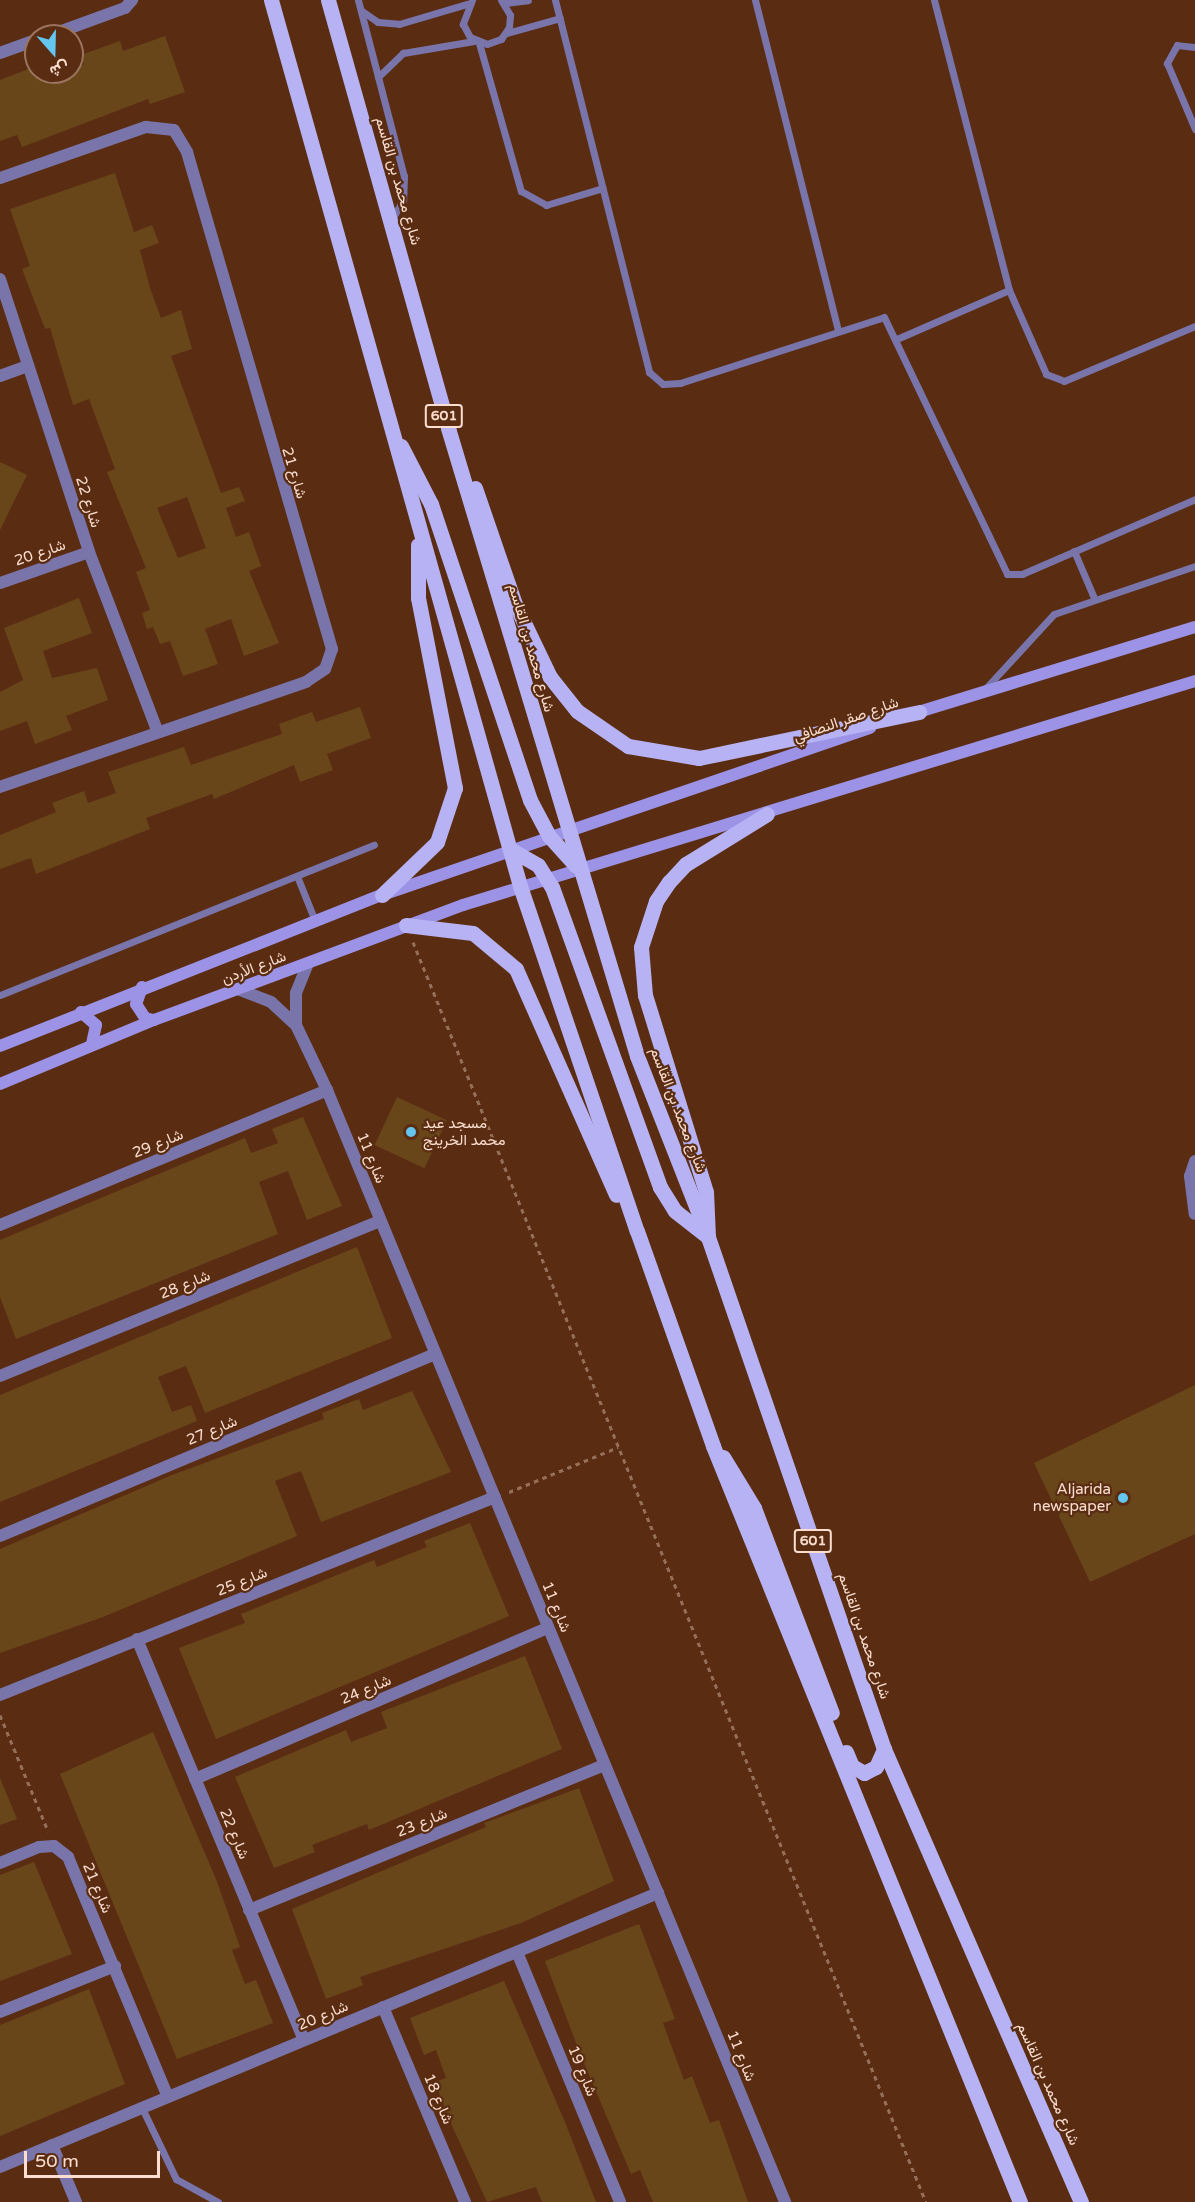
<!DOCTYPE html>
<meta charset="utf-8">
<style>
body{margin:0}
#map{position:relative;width:1195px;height:2202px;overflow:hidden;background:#5a2d13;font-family:"Varela Round",Vazirmatn,sans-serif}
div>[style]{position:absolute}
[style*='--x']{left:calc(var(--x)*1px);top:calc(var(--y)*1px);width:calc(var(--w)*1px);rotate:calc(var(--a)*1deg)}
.building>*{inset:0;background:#69451a;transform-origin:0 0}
.path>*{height:3px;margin-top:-1.5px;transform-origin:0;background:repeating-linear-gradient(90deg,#966f59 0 4.5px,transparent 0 9px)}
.service>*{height:7px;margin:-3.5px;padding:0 3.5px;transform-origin:3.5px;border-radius:3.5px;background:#7974a9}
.minor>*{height:12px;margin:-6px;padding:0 6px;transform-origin:6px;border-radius:6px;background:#7974a9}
.tertiary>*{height:12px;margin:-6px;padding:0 6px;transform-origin:6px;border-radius:6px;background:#7974a9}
.secondary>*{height:12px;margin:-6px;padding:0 6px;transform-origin:6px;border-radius:6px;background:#9c92e6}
.primary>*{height:15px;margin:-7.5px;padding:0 7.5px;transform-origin:7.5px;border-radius:7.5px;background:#b7b2f3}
.dots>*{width:16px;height:16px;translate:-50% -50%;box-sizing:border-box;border:3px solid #5a2d13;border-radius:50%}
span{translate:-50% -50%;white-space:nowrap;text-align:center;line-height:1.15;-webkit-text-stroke:4.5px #5a2d13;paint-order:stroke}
.shield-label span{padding:2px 4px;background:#5a2d13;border:2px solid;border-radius:4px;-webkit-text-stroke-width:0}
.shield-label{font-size:14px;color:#fbdecf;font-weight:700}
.street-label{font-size:15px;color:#fbdecf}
.poi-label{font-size:15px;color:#fbdecf}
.left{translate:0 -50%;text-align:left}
.right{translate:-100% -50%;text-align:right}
.north{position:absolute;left:24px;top:24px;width:60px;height:60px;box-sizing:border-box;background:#5a2d13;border:2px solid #9a745e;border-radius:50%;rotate:160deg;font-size:16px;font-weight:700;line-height:24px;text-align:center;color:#fbdecf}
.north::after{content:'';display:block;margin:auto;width:21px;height:27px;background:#64c5ee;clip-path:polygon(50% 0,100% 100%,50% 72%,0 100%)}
.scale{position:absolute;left:24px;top:2151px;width:136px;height:27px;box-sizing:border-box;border:3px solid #fbdecf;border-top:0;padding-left:8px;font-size:18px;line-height:21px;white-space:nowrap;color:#fbdecf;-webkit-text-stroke:4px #5a2d13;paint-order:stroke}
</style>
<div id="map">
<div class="building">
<i style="clip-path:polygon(165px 36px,185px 92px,150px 104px,148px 99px,22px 147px,17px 135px,0 141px,0 80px,36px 66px,43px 79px,72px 72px,84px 64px,81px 55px,120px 41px,123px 51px)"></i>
<i style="clip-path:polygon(evenodd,115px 173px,134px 232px,152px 225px,159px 243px,140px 250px,150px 288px,161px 318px,181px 310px,192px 349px,171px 356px,221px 493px,239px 487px,245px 501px,226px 508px,236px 537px,249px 532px,261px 566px,249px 571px,279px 643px,244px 656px,231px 619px,205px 629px,218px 664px,183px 676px,170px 641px,160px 644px,153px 627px,147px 629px,142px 613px,150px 610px,136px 572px,146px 568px,107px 472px,115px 469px,89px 399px,73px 405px,50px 328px,45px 329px,22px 269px,30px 266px,10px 209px,115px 173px,187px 497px,206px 548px,178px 558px,157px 508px,187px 497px)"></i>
<i style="clip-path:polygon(0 462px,27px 475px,0 530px)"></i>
<i style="clip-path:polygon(79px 598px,92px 633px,43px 651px,52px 678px,97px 668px,108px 700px,66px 716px,72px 730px,35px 744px,27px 721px,0 731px,0 692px,23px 680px,4px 628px)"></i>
<i style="clip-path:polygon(360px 707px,371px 738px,327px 754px,333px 770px,300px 782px,294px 765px,214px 799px,212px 794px,146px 818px,150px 829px,36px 874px,31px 858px,0 869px,0 835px,56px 812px,52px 803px,84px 791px,88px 803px,116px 793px,108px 772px,184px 747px,191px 765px,282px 734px,279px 724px,312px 712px,316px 722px)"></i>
<i style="left:397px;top:1097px;width:55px;height:53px;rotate:25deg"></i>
<i style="clip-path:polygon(303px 1117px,342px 1206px,307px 1220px,288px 1171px,259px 1182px,278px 1234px,16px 1339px,0 1297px,0 1240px,245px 1138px,251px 1153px,278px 1143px,272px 1129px)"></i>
<i style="clip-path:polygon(357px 1247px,392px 1338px,205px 1413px,186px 1366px,158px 1377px,172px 1412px,191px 1405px,197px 1421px,0 1502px,0 1395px)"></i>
<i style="clip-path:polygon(1195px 1385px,1195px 1534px,1090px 1582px,1034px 1463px)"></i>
<i style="clip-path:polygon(412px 1391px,451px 1472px,321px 1522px,301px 1471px,275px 1481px,297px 1536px,103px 1617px,0 1653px,0 1549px,172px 1475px,324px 1419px,322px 1413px,359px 1399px,363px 1410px)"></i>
<i style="clip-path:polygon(470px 1523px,509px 1616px,216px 1739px,179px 1648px,245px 1623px,241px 1614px,374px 1560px,377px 1567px,427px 1547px,424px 1541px)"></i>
<i style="clip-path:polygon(525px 1656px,562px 1749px,369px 1830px,367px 1824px,312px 1845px,315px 1852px,274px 1868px,235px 1777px,346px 1730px,351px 1742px,387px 1728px,381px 1712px)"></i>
<i style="clip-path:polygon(153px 1732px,216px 1879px,240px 1947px,232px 1950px,245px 1984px,256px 1980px,273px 2023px,177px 2059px,60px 1774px)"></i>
<i style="clip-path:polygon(0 1778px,17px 1819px,0 1825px)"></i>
<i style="clip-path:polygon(579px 1788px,614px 1881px,521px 1923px,360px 1977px,363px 1985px,326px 1999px,292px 1909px,486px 1827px,484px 1823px)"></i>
<i style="clip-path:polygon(34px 1862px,72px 1954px,0 1981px,0 1875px)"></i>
<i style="clip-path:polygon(639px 1924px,675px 2019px,663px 2023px,684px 2080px,692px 2076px,710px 2123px,719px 2120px,748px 2202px,653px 2202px,640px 2170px,631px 2174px,581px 2056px,545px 1961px)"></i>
<i style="clip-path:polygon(504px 1981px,565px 2122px,596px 2202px,542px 2202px,536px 2187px,487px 2202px,448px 2117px,435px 2082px,446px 2078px,436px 2050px,424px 2055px,410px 2018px)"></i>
<i style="clip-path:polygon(89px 1989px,125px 2084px,0 2136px,0 2025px)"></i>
</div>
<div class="path">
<i style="--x:413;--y:942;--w:1360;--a:67.85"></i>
<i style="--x:509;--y:1492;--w:118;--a:-22.4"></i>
<i style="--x:0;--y:1715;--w:126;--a:67.5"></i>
</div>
<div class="service">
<i style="--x:358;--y:0;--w:182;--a:75.4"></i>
<i style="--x:404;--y:176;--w:24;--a:92"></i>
<i style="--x:403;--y:200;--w:24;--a:120"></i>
<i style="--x:472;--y:0;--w:26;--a:111"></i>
<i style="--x:463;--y:24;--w:15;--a:62"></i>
<i style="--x:470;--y:37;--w:18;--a:22"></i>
<i style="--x:487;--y:44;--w:15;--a:-20"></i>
<i style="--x:501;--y:39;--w:14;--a:-56"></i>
<i style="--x:509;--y:27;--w:12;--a:-85"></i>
<i style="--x:510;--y:15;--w:17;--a:-121"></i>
<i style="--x:555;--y:0;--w:384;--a:75.8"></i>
<i style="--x:649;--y:372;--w:18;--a:41"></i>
<i style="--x:663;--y:384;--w:17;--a:-3"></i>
<i style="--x:680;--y:383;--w:214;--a:-17.9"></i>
<i style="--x:884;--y:317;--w:285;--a:64.4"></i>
<i style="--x:1007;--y:574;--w:15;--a:0"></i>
<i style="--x:1022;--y:574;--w:189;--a:-23.4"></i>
<i style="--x:755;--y:0;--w:340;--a:75.9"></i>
<i style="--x:934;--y:0;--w:300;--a:75.5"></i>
<i style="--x:1009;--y:290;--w:92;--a:66.2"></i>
<i style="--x:1046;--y:374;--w:19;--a:21"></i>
<i style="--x:1064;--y:381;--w:142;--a:-22.8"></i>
<i style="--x:505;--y:3;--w:23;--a:-7"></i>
<i style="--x:362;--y:11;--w:19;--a:35"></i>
<i style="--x:378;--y:22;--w:21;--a:5"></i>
<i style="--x:399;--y:24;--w:71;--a:-16.4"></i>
<i style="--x:507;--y:33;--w:55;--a:-15.8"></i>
<i style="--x:479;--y:43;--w:154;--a:74.2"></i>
<i style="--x:521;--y:191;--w:29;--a:29"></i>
<i style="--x:546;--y:205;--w:59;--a:-16.6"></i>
<i style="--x:1195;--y:47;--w:18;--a:-174"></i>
<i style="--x:1177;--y:45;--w:21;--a:119"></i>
<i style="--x:1167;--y:63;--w:72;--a:67"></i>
<i style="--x:378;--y:77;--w:35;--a:-44"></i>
<i style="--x:403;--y:53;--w:72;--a:-9.6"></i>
<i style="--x:899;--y:338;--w:120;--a:-23.6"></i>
<i style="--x:1074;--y:551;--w:51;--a:66.9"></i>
<i style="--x:984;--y:690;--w:103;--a:-47.4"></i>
<i style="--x:1054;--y:614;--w:149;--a:-18.8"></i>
<i style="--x:297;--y:876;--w:48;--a:68.2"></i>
<i style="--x:0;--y:995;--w:403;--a:-21.9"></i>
<i style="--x:142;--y:2108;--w:79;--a:64.4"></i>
<i style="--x:176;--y:2179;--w:48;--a:28.7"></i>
</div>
<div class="minor">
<i style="--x:48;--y:36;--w:82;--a:-20"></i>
<i style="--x:125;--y:8;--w:11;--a:-49"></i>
<i style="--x:0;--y:53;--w:38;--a:-20"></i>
<i style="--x:0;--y:178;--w:155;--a:-19.3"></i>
<i style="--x:146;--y:127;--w:28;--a:6"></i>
<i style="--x:174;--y:130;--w:26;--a:59"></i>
<i style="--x:187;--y:152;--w:518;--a:73.74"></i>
<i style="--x:332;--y:649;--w:21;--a:109"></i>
<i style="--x:325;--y:669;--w:23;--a:146"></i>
<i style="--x:306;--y:682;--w:324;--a:161.1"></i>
<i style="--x:0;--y:279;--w:287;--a:71.9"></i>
<i style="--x:89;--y:552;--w:191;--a:69.1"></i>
<i style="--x:0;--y:376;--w:30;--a:-20"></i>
<i style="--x:0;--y:583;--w:94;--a:-19.2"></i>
<i style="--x:1195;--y:1161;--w:16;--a:108"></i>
<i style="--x:1190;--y:1176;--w:38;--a:83"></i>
<i style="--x:0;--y:1225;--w:354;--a:-22.4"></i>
<i style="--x:0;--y:1376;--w:410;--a:-22.2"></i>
<i style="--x:0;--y:1536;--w:472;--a:-22.7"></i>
<i style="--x:137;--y:1639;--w:434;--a:67.4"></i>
<i style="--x:195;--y:1779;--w:384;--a:-23.2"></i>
<i style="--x:0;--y:1863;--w:42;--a:-22.3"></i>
<i style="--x:39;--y:1847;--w:15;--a:-4"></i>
<i style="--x:54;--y:1846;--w:18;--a:38"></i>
<i style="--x:68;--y:1857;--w:260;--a:67.4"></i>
<i style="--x:249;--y:1910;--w:384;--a:-22.2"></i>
<i style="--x:517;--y:1952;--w:270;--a:67.6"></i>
<i style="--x:383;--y:2007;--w:212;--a:67.2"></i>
<i style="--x:0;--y:2012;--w:124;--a:-21.8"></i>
<i style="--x:52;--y:2145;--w:62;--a:67.2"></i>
<i style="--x:0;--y:2167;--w:713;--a:-22.61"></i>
</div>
<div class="tertiary">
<i style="--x:240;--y:990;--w:33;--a:21"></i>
<i style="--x:271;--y:1002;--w:34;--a:43"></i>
<i style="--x:296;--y:1025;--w:72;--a:64.5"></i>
<i style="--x:327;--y:1090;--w:1203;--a:67.61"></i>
<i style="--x:296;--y:1025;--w:32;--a:-90"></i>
<i style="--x:296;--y:993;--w:32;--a:-68"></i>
<i style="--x:0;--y:1695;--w:533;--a:-21.8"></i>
</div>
<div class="secondary">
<i style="--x:912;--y:714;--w:296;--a:-17.1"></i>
<i style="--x:142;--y:987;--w:18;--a:109"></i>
<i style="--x:136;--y:1004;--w:17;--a:57"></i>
<i style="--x:145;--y:1018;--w:9;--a:13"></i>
<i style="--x:81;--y:1012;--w:20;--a:41"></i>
<i style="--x:96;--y:1025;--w:19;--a:102"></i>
<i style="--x:0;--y:1046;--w:411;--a:-21.6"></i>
<i style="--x:382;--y:895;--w:516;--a:-18.89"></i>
<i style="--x:0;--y:1084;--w:167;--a:-22.6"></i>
<i style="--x:154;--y:1020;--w:330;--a:-20.4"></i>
<i style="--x:463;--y:905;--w:766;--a:-17.01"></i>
</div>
<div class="primary">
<i style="--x:271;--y:0;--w:920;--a:74.3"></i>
<i style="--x:520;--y:886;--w:364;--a:71.3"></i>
<i style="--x:637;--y:1231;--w:228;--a:70.5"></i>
<i style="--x:713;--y:1446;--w:816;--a:67.9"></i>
<i style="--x:328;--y:0;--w:445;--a:74.3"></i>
<i style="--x:448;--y:428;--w:656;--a:73.25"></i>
<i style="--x:637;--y:1056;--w:194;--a:68.6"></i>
<i style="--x:708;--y:1237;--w:541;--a:71.03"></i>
<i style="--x:884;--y:1749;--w:494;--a:66.5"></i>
<i style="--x:401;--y:446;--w:65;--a:62.7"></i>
<i style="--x:431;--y:504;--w:312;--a:71.5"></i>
<i style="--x:530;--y:800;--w:41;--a:62.2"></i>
<i style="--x:549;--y:836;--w:40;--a:48"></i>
<i style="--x:475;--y:488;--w:123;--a:71"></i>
<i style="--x:515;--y:604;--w:81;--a:64.4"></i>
<i style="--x:550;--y:677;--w:43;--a:51.5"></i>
<i style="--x:577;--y:711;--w:62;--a:34.5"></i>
<i style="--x:628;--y:746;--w:72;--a:9.6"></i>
<i style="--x:699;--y:758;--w:225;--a:-11.8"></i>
<i style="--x:510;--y:849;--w:32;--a:30"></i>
<i style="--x:538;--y:865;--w:26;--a:58"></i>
<i style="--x:552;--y:887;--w:319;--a:70.2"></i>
<i style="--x:660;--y:1187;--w:28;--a:58"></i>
<i style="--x:675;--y:1211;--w:42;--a:38.2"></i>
<i style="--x:708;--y:1237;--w:45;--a:-92.5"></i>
<i style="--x:706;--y:1192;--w:206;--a:-107.2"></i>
<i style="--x:645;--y:995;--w:48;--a:-94.8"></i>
<i style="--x:641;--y:947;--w:48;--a:-71.9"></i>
<i style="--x:656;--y:901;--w:23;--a:-56"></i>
<i style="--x:669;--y:882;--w:25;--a:-47"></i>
<i style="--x:686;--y:864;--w:95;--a:-31.7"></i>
<i style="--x:382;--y:895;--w:76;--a:-43.9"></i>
<i style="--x:437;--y:842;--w:57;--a:-71.6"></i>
<i style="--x:455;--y:788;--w:194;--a:-101"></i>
<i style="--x:418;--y:598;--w:53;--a:-90"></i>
<i style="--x:406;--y:925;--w:67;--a:6.8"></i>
<i style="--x:473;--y:933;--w:56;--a:39.9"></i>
<i style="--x:516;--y:969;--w:247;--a:66.1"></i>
<i style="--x:723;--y:1457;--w:60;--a:58.7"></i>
<i style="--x:754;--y:1508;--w:219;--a:69.2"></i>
<i style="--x:846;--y:1752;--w:15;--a:67"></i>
<i style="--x:852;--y:1766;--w:14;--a:30"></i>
<i style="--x:864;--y:1773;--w:13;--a:-27"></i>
<i style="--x:876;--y:1767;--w:20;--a:-66"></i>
</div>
<div class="dots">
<i style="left:411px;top:1132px;background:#64c5ee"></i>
<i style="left:1123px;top:1498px;background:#64c5ee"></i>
</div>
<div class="shield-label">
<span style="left:444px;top:416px">601</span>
<span style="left:813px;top:1541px">601</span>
</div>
<div class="street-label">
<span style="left:398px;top:181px;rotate:74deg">شارع محمد بن القاسم</span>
<span style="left:294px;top:473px;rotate:73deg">شارع 21</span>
<span style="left:88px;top:502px;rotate:72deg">شارع 22</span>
<span style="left:40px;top:553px;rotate:-19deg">شارع 20</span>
<span style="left:531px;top:648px;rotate:74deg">شارع محمد بن القاسم</span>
<span style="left:846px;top:720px;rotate:-19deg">شارع صقر النصافي</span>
<span style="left:254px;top:968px;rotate:-21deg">شارع الأردن</span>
<span style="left:678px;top:1110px;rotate:69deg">شارع محمد بن القاسم</span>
<span style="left:158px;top:1144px;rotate:-22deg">شارع 29</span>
<span style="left:371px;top:1158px;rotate:68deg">شارع 11</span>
<span style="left:185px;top:1285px;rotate:-22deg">شارع 28</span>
<span style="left:212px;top:1431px;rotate:-23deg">شارع 27</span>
<span style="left:242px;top:1582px;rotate:-22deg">شارع 25</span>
<span style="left:556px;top:1607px;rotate:68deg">شارع 11</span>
<span style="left:864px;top:1636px;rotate:71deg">شارع محمد بن القاسم</span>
<span style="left:366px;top:1690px;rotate:-23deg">شارع 24</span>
<span style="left:422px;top:1823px;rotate:-22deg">شارع 23</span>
<span style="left:234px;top:1834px;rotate:67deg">شارع 22</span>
<span style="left:97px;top:1888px;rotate:67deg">شارع 21</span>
<span style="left:323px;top:2016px;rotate:-23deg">شارع 20</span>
<span style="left:741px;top:2056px;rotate:68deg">شارع 11</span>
<span style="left:582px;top:2071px;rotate:68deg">شارع 19</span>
<span style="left:1048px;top:2084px;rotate:66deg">شارع محمد بن القاسم</span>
<span style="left:438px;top:2099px;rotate:67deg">شارع 18</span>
</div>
<div class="poi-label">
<span class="left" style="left:423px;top:1132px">مسجد عيد<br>محمد الخرينج</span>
<span class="right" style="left:1111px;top:1498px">Aljarida<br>newspaper</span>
</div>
<div class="north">ش</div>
<div class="scale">50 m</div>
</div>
